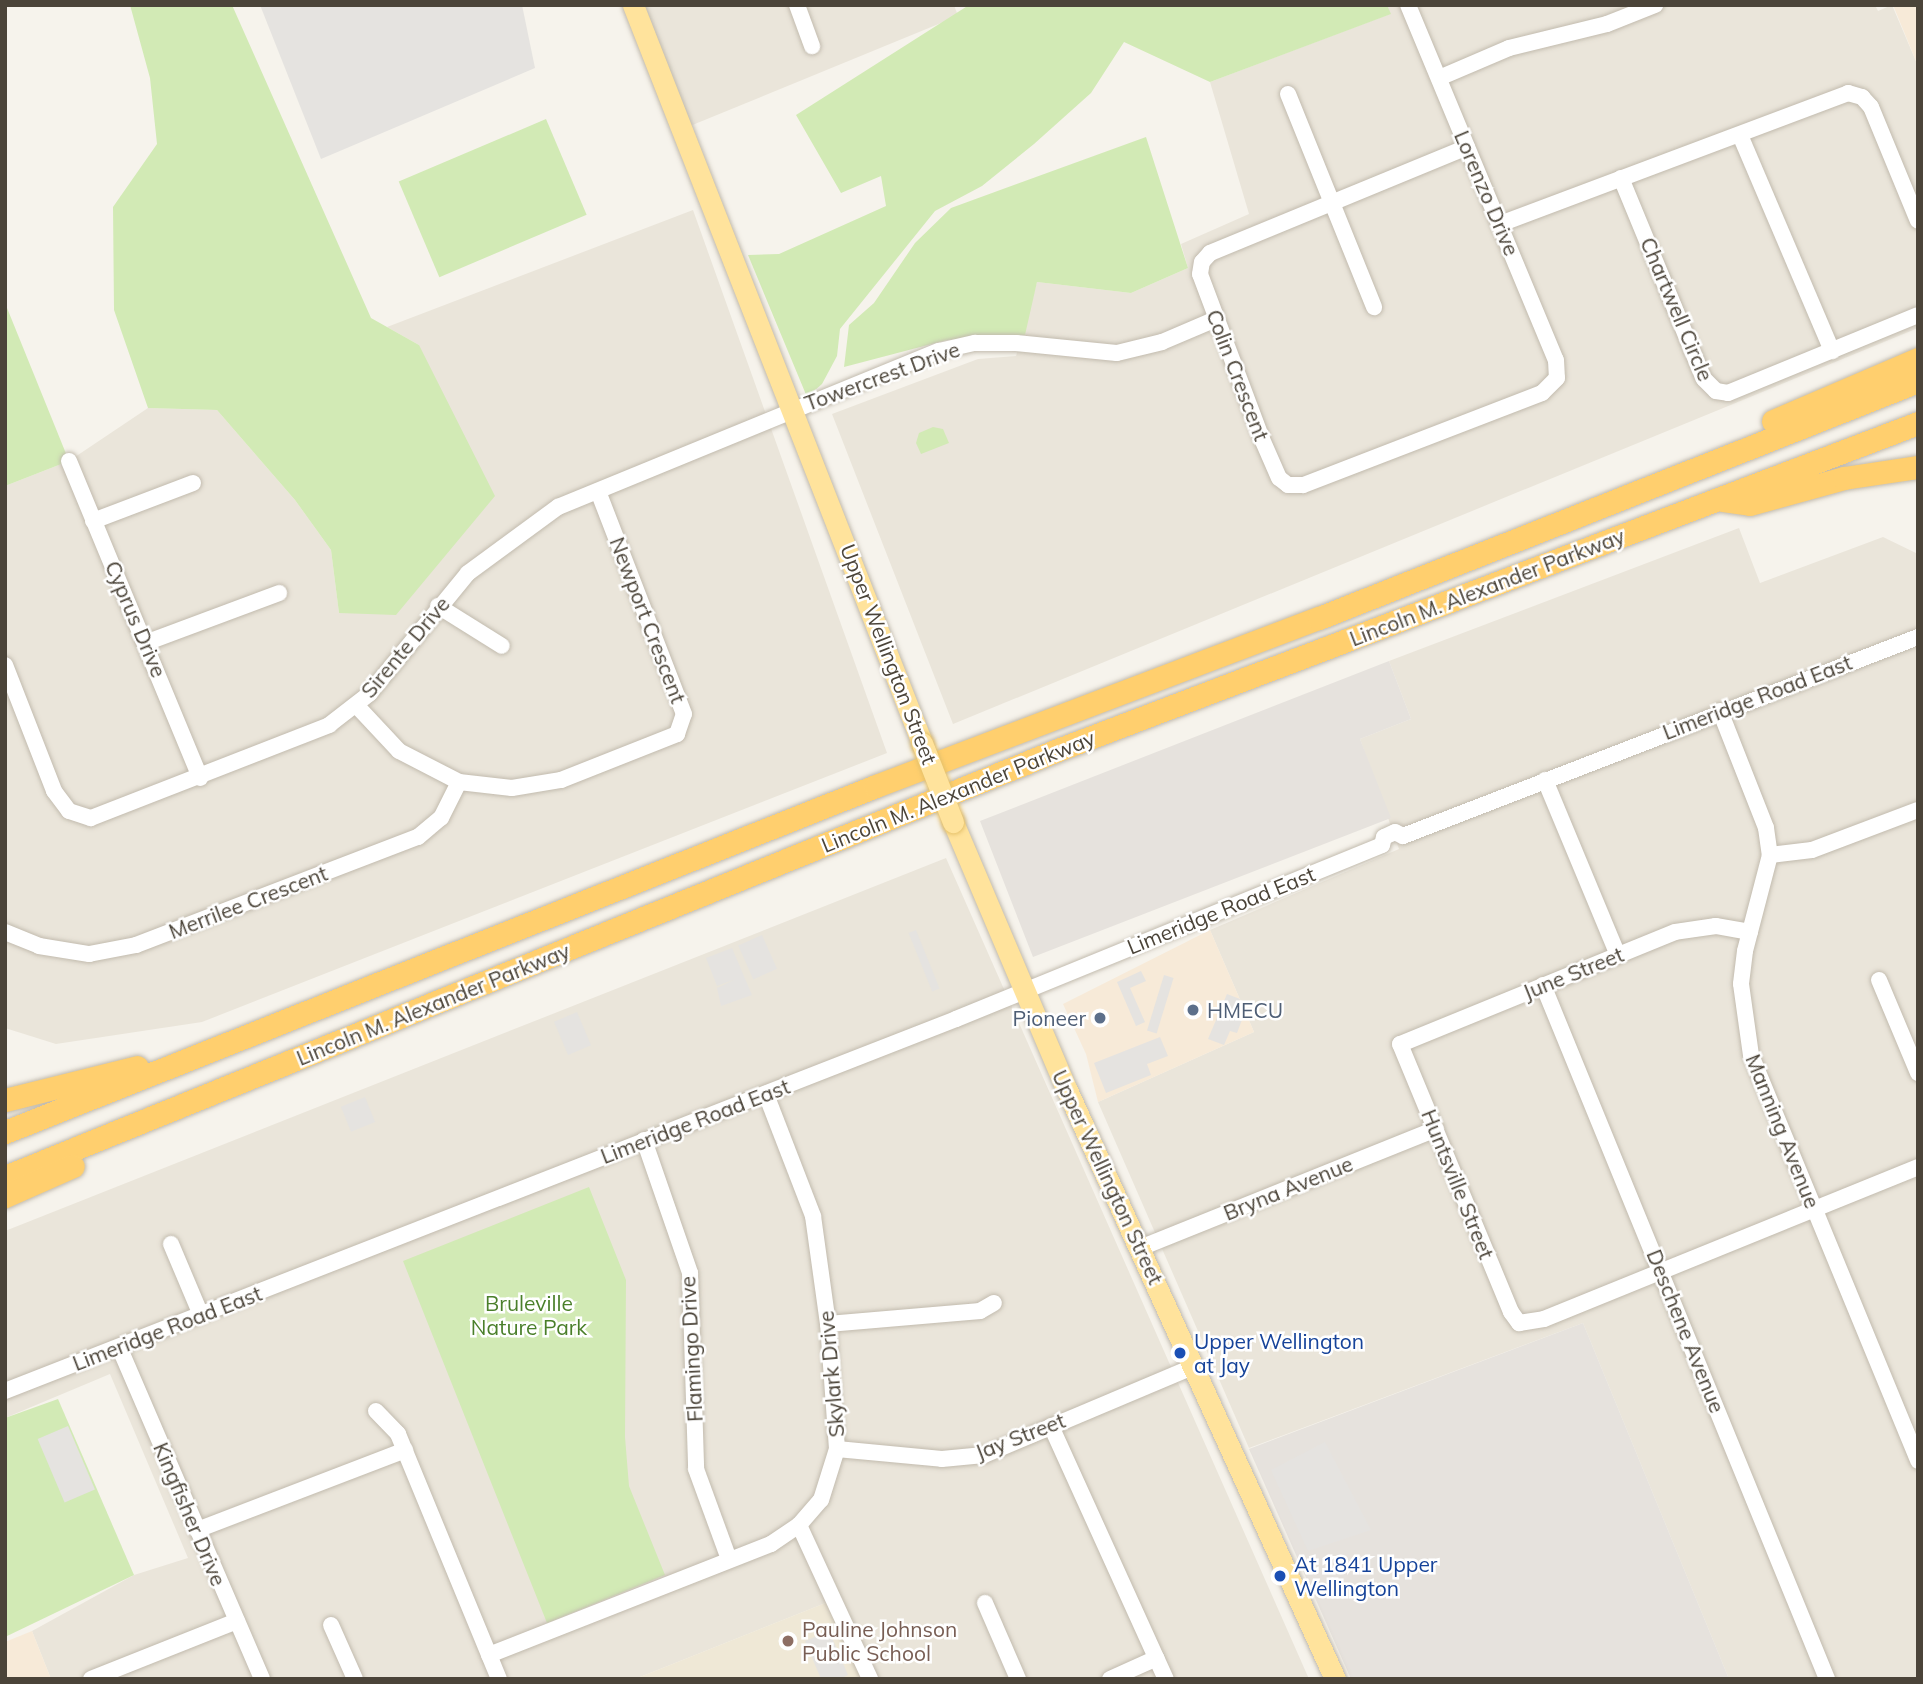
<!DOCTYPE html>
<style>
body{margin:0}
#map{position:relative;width:1923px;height:1684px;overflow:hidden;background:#f6f3ec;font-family:Mulish,sans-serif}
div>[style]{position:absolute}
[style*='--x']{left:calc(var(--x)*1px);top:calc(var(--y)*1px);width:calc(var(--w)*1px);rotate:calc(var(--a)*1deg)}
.residential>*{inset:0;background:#eae5da}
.commercial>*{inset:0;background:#f7ead8}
.industrial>*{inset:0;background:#e6e2dd}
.education>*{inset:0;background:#efe8d6}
.green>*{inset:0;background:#d2eab5;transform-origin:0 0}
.parking>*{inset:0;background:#e5e3e0;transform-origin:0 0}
.roads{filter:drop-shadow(0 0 2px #c2bbae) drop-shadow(0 0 2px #c2bbae)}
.minor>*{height:16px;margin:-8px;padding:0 8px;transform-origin:8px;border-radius:8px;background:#fff}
.major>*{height:21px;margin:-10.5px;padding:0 10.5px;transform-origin:10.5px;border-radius:10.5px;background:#ffe39c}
.highway>*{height:23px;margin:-11.5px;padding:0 11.5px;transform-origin:11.5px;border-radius:11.5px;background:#ffcf6e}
.bridges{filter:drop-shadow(0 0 2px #e6c16a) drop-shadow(0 0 2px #e6c16a)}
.major-bridge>*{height:21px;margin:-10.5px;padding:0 10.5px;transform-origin:10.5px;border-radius:10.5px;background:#ffe39c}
.dots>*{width:19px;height:19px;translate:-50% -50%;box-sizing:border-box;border:4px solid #fff;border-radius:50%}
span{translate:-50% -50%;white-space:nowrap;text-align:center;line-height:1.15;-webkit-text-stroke:5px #fff;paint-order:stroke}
.street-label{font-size:21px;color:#4b4439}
.service-label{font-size:21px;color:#4e5e75}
.left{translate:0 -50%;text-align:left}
.right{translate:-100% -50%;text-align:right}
.park-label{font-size:21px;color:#4a7f2a}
.transit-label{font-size:21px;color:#164399}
.education-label{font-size:21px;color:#785e54}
.frame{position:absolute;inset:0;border:7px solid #4b4439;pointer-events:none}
</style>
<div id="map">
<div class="residential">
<i style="clip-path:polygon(644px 5px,954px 5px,958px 16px,690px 126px)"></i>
<i style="clip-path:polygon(1387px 5px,1875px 5px,1878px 11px,1892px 5px,1918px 66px,1918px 328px,953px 724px,832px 414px,978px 359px,1016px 356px,1037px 282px,1131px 293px,1188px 268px,1181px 244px,1249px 214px,1210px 82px,1390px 14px)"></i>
<i style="clip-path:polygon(693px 210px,887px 753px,202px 1022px,56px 1044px,5px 1028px,5px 486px,69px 461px,148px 408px,217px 410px,295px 500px,331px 550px,339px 613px,419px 345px,387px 327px)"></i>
<i style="clip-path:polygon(1739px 528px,1760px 583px,1883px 537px,1918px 554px,1918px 1679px,1729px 1679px,1583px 1323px,1249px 1448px,1098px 1102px,1254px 1032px,1210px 930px,1399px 849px,1360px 739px,1411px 719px,1389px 661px)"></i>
<i style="clip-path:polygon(946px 858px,1309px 1679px,862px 1679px,828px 1602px,635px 1679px,51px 1679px,32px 1631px,134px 1575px,188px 1558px,110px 1374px,5px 1418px,5px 1231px)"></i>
</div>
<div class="commercial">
<i style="clip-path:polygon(1892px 5px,1918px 5px,1918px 66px,1893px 5px)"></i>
<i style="clip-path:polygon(1210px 930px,1254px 1032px,1098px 1102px,1086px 1054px,1063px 1004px)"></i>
<i style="clip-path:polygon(32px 1631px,51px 1679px,5px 1679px,5px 1642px)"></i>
</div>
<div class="industrial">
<i style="clip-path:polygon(1389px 661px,1411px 719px,1360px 739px,1391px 818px,1033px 957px,980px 821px)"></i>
<i style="clip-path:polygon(1583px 1323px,1729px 1679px,1351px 1679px,1249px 1449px)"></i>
</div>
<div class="education">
<i style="clip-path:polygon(828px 1602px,862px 1679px,635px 1679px)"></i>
</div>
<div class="green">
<i style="clip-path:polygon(130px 5px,232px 5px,371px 318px,419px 345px,495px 496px,396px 615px,339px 613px,331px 550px,295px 500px,217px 410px,148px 408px,114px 310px,113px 207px,157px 144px,150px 78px)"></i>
<i style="clip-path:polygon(969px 5px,1387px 5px,1391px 14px,1210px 82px,1124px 42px,1091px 93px,1034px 144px,982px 186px,935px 211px,840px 329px,837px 356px,822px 384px,807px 397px,748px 255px,779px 254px,886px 206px,881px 176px,841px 193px,796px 115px)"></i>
<i style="left:546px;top:119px;width:104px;height:160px;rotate:67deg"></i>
<i style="clip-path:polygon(1146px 137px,1188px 268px,1131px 293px,1037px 282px,1025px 335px,947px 340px,844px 367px,849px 325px,874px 303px,915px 243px,951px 208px)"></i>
<i style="clip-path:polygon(5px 303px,69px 461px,5px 486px)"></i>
<i style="clip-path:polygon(933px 427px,943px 429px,949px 443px,921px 454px,916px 443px,919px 433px)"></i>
<i style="clip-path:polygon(589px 1187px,626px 1280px,625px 1437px,629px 1486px,665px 1575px,547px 1623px,403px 1261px)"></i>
<i style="clip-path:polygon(58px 1399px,134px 1575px,5px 1637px,5px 1418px)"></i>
</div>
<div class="parking">
<i style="clip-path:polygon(260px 5px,522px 5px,535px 68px,321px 159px)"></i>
<i style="left:916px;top:930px;width:63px;height:8px;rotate:68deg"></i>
<i style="left:762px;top:935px;width:37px;height:26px;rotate:66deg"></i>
<i style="clip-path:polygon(732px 948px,752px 995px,721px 1006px,717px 988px,736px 979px,717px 986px,706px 958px)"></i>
<i style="clip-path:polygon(1141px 971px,1146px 981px,1130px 988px,1145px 1022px,1136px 1026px,1117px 982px)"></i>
<i style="left:1164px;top:975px;width:10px;height:58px;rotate:17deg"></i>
<i style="clip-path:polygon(1227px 994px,1240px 999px,1236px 1009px,1245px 1012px,1237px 1033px,1230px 1031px,1224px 1045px,1208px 1039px)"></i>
<i style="left:577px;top:1012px;width:36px;height:25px;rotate:67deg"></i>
<i style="clip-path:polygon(1160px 1037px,1168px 1056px,1147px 1064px,1151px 1075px,1106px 1093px,1094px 1063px)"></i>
<i style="left:365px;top:1097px;width:27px;height:26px;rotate:68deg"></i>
<i style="left:68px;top:1426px;width:69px;height:33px;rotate:67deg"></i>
<i style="clip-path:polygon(1325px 1442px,1371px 1530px,1308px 1551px,1271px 1470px)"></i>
<i style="clip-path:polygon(829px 1631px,848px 1675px,840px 1679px,821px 1679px,805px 1641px)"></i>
</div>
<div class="roads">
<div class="minor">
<i style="--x:797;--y:5;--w:44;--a:69.9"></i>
<i style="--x:1408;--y:5;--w:385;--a:67.4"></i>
<i style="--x:1556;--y:360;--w:18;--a:87"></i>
<i style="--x:1557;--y:378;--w:21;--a:135"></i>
<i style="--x:1542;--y:393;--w:256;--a:158.9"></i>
<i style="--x:1303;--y:485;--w:15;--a:180"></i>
<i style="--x:1288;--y:485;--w:11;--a:-142"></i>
<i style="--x:1279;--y:478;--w:43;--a:-113.6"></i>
<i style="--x:1262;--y:439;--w:176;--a:-110.6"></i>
<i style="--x:1200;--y:274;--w:12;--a:-81"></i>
<i style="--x:1202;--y:262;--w:12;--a:-48"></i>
<i style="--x:1210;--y:253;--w:278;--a:-22.4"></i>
<i style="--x:1439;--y:78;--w:76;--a:-23.2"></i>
<i style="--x:1509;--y:48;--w:101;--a:-13.8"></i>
<i style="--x:1607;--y:24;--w:52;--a:-21.6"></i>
<i style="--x:1288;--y:94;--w:230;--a:68"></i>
<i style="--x:1740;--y:135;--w:235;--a:66.9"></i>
<i style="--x:1621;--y:178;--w:217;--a:67.6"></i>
<i style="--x:1704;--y:379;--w:17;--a:45"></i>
<i style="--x:1716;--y:391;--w:12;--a:9"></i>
<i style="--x:1728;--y:393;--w:205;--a:-22.3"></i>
<i style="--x:1500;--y:224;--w:372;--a:-20.6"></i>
<i style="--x:1848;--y:93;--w:15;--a:16"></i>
<i style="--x:1862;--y:97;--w:13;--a:48"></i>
<i style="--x:1871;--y:107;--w:123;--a:67.6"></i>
<i style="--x:69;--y:461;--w:343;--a:67.5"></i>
<i style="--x:93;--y:521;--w:107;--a:-20.8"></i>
<i style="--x:438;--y:606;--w:75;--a:32"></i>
<i style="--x:148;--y:642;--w:140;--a:-20.5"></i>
<i style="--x:5;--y:665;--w:135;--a:68.7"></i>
<i style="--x:54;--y:791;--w:25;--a:53"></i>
<i style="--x:69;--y:811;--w:23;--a:18"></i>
<i style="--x:91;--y:818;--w:256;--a:-21.3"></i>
<i style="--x:329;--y:725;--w:51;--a:-37.8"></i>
<i style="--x:369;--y:694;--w:156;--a:-50.7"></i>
<i style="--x:468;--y:573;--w:112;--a:-36.3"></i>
<i style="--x:558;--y:507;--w:412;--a:-22.3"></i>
<i style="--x:939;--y:351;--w:37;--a:-13"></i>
<i style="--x:975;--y:343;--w:41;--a:0"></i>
<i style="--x:1016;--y:343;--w:101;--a:5.7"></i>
<i style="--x:1117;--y:353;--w:46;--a:-13.7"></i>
<i style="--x:1162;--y:342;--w:59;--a:-23.1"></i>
<i style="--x:356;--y:705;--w:63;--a:46.9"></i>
<i style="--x:399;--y:751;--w:68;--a:27.3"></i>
<i style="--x:1720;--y:711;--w:126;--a:68.5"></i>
<i style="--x:1766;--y:828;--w:27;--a:82"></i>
<i style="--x:1770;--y:855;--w:99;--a:104.6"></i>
<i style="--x:1745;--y:951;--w:33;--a:97"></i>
<i style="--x:1741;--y:984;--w:72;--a:82"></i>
<i style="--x:1751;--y:1055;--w:439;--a:67.6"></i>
<i style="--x:1545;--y:780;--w:190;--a:67.4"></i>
<i style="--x:1770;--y:855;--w:42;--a:-6.8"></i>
<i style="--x:1812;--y:850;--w:113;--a:-20.7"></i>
<i style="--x:5;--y:932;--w:37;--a:22"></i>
<i style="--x:39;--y:946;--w:51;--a:9.1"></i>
<i style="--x:89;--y:954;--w:48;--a:-10.8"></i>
<i style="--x:136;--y:945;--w:302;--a:-21"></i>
<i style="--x:418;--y:837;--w:30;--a:-40"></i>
<i style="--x:441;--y:818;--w:40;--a:-63.4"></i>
<i style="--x:459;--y:782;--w:53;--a:6.5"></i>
<i style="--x:512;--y:788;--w:50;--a:-9.3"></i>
<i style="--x:561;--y:780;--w:125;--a:-21.6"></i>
<i style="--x:677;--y:734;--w:21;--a:-71"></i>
<i style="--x:684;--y:714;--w:239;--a:-111.1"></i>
<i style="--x:1750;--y:932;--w:35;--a:-170"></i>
<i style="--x:1716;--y:926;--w:41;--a:171.7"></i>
<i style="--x:1675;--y:932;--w:297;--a:157.8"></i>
<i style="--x:1400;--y:1044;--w:290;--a:67.5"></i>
<i style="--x:1511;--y:1312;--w:14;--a:54"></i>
<i style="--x:1519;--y:1323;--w:25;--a:-9"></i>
<i style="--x:1544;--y:1319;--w:404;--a:-22.1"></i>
<i style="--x:1879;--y:980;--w:101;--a:67.2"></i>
<i style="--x:1543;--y:985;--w:750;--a:67.74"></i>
<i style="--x:644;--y:1140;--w:141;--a:70.9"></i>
<i style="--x:690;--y:1273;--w:196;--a:88.2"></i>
<i style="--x:696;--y:1469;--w:96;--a:69.9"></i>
<i style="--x:171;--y:1244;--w:77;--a:67.1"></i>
<i style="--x:1140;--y:1248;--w:319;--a:-21.9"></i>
<i style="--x:828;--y:1324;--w:153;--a:-4.9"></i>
<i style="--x:980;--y:1311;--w:16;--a:-30"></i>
<i style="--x:120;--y:1349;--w:359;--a:66.7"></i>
<i style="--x:5;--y:1391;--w:1021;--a:-21.36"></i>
<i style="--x:956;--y:1019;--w:460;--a:-22.2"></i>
<i style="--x:1382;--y:845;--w:8;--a:-76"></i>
<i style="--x:1384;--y:837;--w:12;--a:-24"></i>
<i style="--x:1395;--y:832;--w:9;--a:27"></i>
<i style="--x:1403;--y:836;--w:552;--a:-21.13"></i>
<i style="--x:376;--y:1411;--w:32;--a:46"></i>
<i style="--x:398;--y:1434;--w:265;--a:67.6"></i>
<i style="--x:1051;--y:1426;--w:278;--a:65.6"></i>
<i style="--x:837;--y:1449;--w:105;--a:5.4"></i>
<i style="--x:942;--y:1459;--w:42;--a:-5.4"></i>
<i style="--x:984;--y:1455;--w:229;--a:-22.9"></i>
<i style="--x:799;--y:1525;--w:170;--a:65.2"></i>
<i style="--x:197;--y:1530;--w:223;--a:-21"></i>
<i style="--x:985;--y:1603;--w:83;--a:66.5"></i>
<i style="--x:331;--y:1625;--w:59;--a:66"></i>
<i style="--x:489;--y:1655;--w:303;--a:-21.5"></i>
<i style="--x:771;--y:1544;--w:34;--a:-34"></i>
<i style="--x:799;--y:1525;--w:33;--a:-49"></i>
<i style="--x:821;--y:1500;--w:53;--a:-72.6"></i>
<i style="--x:837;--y:1449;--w:125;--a:-94.1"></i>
<i style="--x:828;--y:1324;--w:109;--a:-97.9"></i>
<i style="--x:813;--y:1216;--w:131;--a:-111.1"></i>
<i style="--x:91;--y:1679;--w:157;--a:-21.7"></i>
<i style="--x:1110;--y:1679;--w:51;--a:-24.1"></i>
</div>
<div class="major">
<i style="--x:633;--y:5;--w:793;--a:68.61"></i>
<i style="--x:953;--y:822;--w:291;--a:67"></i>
<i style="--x:1067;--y:1090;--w:647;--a:65.53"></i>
</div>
<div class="highway">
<i style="--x:1773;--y:421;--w:158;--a:-23.2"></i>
<i style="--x:1723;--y:500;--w:27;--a:8"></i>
<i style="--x:1750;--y:504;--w:98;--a:-15.5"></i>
<i style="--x:1844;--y:478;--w:75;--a:-8.5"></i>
<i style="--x:5;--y:1100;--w:136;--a:-14"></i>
<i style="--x:5;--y:1132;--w:937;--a:-21.67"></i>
<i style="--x:876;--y:786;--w:474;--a:-20.8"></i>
<i style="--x:1319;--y:618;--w:644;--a:-21.59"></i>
<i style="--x:5;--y:1177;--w:1133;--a:-22.08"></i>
<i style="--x:1055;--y:751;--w:923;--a:-20.81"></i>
<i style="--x:5;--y:1196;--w:74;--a:-23.8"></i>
</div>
</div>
<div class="bridges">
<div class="major-bridge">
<i style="--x:922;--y:743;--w:85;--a:68.6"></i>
</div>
</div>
<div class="dots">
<i style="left:1193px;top:1010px;background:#5c6f8a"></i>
<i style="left:1100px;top:1018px;background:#5c6f8a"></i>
<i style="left:1180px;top:1353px;background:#1a4fb4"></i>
<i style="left:1280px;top:1576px;background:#1a4fb4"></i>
<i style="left:788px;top:1641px;background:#8d6e63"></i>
</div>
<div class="street-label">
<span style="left:1487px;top:193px;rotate:67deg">Lorenzo Drive</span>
<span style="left:1677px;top:309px;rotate:67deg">Chartwell Circle</span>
<span style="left:1238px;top:375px;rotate:69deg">Colin Crescent</span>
<span style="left:882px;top:376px;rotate:-20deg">Towercrest Drive</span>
<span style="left:1487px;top:587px;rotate:-21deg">Lincoln M. Alexander Parkway</span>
<span style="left:136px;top:619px;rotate:67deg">Cyprus Drive</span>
<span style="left:648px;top:620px;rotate:69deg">Newport Crescent</span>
<span style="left:405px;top:647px;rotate:-50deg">Sirente Drive</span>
<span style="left:889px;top:654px;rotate:69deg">Upper Wellington Street</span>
<span style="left:1757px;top:697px;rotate:-21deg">Limeridge Road East</span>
<span style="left:958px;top:791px;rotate:-22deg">Lincoln M. Alexander Parkway</span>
<span style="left:248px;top:902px;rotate:-21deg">Merrilee Crescent</span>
<span style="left:1221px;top:910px;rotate:-22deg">Limeridge Road East</span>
<span style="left:1573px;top:973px;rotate:-22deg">June Street</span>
<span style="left:433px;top:1004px;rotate:-22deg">Lincoln M. Alexander Parkway</span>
<span style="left:695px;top:1121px;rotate:-21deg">Limeridge Road East</span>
<span style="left:1783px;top:1131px;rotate:68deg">Manning Avenue</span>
<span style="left:1108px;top:1177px;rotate:65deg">Upper Wellington Street</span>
<span style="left:1458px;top:1184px;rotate:68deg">Huntsville Street</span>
<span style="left:1288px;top:1188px;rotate:-22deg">Bryna Avenue</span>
<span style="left:167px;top:1328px;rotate:-21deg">Limeridge Road East</span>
<span style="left:1686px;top:1331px;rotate:68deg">Deschene Avenue</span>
<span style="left:691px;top:1349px;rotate:-93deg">Flamingo Drive</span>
<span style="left:831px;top:1374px;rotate:-95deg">Skylark Drive</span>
<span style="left:1020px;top:1436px;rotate:-21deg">Jay Street</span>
<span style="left:190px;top:1514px;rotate:67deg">Kingfisher Drive</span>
</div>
<div class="service-label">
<span class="left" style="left:1207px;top:1010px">HMECU</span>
<span class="right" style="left:1086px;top:1018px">Pioneer</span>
</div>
<div class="park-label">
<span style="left:529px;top:1315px">Bruleville<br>Nature Park</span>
</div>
<div class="transit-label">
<span class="left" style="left:1194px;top:1353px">Upper Wellington<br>at Jay</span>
<span class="left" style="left:1294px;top:1576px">At 1841 Upper<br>Wellington</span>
</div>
<div class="education-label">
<span class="left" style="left:802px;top:1641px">Pauline Johnson<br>Public School</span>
</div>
<div class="frame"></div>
</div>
